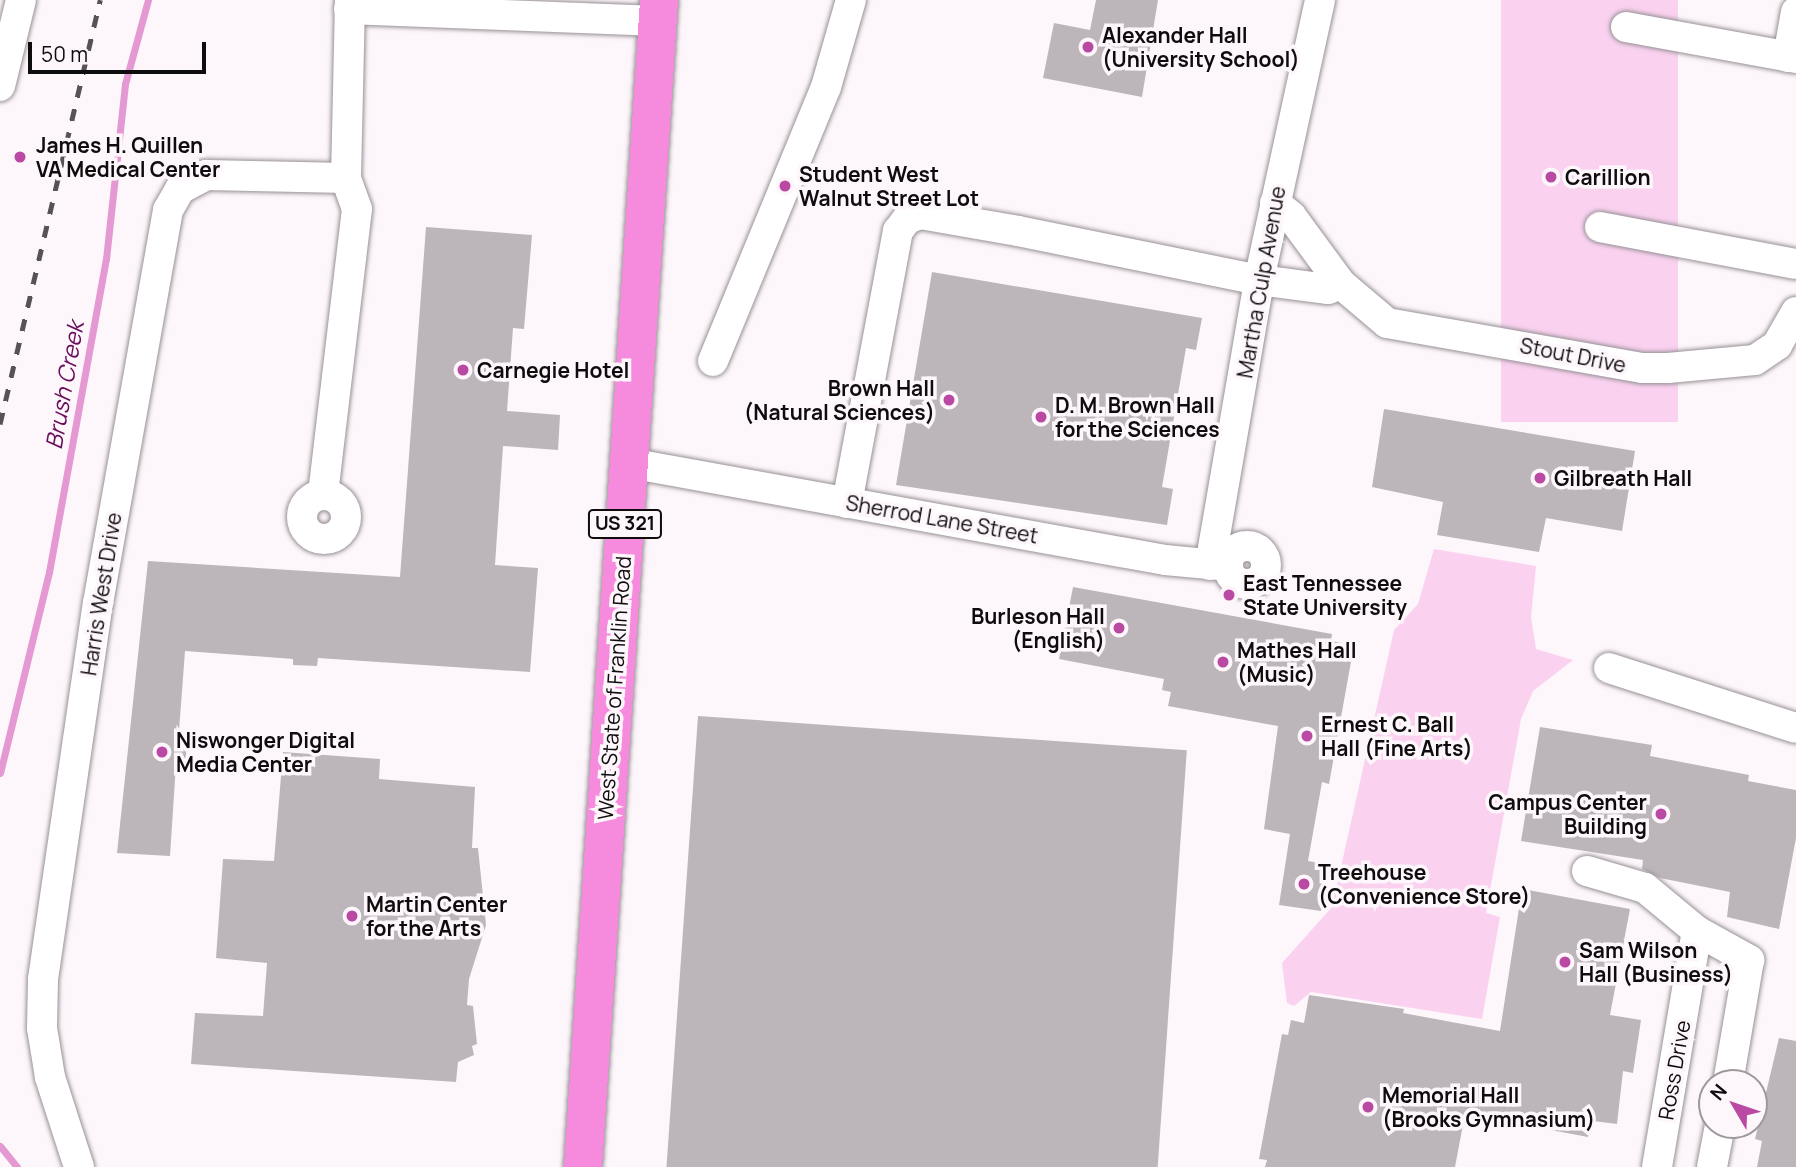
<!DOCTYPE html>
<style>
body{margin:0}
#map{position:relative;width:1796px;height:1167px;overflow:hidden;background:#fdf6fb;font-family:Manrope,sans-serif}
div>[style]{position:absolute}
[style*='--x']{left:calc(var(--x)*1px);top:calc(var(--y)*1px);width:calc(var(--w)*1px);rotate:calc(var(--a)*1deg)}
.green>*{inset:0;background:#fad2f0;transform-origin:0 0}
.stream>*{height:7px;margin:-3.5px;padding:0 3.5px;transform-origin:3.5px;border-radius:3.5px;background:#e599d3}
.building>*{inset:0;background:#bcb6ba;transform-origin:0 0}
.roads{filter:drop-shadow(0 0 2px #989196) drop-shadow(0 0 2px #989196)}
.minor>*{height:30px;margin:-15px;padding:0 15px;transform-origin:15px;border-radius:15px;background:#fff}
.minor>.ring{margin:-15px;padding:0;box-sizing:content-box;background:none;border:30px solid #fff;border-radius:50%}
.highway>*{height:38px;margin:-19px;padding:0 19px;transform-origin:19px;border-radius:19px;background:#f68bde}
.rail>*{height:5px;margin-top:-2.5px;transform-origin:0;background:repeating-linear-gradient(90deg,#575255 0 12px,transparent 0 24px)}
.dots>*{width:19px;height:19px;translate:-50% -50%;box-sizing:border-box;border:4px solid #fdf6fb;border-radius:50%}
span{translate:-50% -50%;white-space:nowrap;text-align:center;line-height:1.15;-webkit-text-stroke:7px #fdf6fb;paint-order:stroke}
.shield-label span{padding:2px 5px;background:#fdf6fb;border:2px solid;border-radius:5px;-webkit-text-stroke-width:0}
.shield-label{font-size:19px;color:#0f0c0e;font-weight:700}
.poi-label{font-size:21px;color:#0f0c0e;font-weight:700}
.left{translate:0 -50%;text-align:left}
.right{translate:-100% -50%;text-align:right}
.street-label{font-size:21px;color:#0f0c0e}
.water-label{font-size:23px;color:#680d5a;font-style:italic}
.north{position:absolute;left:1698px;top:1069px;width:70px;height:70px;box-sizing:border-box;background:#fdf6fb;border:2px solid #9e989c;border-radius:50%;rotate:309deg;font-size:19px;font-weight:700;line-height:28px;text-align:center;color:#0f0c0e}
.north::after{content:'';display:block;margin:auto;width:24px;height:32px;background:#ba49a4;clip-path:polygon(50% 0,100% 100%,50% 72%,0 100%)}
.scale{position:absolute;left:28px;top:42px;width:178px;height:32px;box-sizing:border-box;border:4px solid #0f0c0e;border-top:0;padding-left:9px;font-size:21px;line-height:24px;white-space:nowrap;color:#0f0c0e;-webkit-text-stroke:5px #fdf6fb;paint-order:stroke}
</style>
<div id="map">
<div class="green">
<i style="left:1501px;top:0;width:177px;height:422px"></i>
<i style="clip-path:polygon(1434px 549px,1536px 566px,1531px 617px,1536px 649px,1573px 660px,1533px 691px,1521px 719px,1486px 913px,1500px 917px,1482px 1019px,1311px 992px,1294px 1006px,1287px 1003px,1282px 963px,1332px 907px,1394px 630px,1418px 604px)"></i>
</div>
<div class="stream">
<i style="--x:0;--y:773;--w:207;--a:-76.3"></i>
<i style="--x:49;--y:572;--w:318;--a:-79.7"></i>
<i style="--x:106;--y:259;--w:176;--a:-83.8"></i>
<i style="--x:125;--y:84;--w:87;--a:-74.7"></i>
<i style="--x:0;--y:1146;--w:27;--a:51"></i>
</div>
<div class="building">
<i style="clip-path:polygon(1096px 0,1158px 0,1142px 97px,1043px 78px,1054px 23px,1090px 30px)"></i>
<i style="clip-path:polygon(426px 227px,532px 235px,524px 329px,513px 328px,507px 411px,560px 415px,558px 450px,503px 446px,495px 565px,538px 568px,530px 672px,318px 658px,317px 666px,293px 665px,293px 659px,185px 651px,178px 744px,187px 745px,185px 765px,176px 764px,170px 856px,117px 853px,148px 561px,400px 577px)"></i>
<i style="clip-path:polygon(932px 272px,1202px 318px,1196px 350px,1186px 348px,1162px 487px,1173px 489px,1167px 525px,896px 485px)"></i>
<i style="clip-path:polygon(1384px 409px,1635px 451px,1622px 531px,1546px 518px,1539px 552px,1437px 535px,1443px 502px,1372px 487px)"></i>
<i style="clip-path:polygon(1073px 587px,1332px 634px,1331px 641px,1354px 645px,1329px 784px,1322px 782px,1308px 861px,1328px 864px,1321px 911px,1279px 905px,1290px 834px,1264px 829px,1278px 726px,1168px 706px,1171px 692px,1162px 690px,1164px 679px,1059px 659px)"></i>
<i style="left:698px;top:716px;width:490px;height:452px;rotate:4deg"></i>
<i style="clip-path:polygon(1540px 727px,1652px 745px,1650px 756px,1749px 775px,1748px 781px,1796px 790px,1796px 838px,1779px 929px,1727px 917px,1730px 892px,1660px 878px,1642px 869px,1643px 860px,1521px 841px)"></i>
<i style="clip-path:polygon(283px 752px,380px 759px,379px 779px,475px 787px,472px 848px,478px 848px,486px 925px,469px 979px,467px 1005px,473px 1006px,477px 1044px,472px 1046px,474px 1055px,458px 1062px,456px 1082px,191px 1064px,195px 1013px,263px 1016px,267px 963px,216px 958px,223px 859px,274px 861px)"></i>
<i style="clip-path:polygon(1522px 889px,1630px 909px,1610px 1015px,1641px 1020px,1633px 1073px,1623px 1071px,1617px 1124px,1593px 1121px,1588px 1137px,1465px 1114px,1455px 1167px,1265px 1167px,1267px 1160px,1259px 1159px,1282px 1034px,1288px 1035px,1291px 1020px,1304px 1023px,1309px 995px,1404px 1009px,1403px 1013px,1500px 1031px)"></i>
<i style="clip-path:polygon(1779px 1038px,1796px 1041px,1796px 1167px,1757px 1167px,1762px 1141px,1755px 1139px)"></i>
</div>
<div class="roads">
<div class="minor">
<i style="--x:349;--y:9;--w:308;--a:2.2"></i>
<i style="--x:1626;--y:27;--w:173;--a:10.3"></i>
<i style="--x:1788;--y:57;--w:46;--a:-79.9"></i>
<i style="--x:0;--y:86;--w:89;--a:-76.3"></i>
<i style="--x:1275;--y:203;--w:21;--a:39"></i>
<i style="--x:1291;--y:216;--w:84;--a:53.7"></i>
<i style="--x:1341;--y:284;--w:60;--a:40.3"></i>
<i style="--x:1387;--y:323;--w:259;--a:10"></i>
<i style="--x:1642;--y:368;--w:26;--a:0"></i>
<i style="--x:1668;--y:368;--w:87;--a:-5.3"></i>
<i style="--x:1755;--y:360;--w:27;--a:-34"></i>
<i style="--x:1777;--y:345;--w:38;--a:-60"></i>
<i style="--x:1600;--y:227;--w:199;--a:10.7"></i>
<i style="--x:713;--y:361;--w:296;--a:-67.6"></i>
<i style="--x:826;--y:87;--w:91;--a:-74"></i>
<i style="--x:629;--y:463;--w:545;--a:10.26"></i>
<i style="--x:1165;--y:560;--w:63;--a:5.4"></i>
<i style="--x:323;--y:494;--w:287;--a:-83.2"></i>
<i style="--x:357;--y:209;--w:33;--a:-110"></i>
<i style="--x:346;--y:178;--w:178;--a:-88.7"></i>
<i class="ring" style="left:302px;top:495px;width:14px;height:14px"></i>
<i style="--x:847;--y:503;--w:277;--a:-79.4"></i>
<i style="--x:898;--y:231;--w:15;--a:-53"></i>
<i style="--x:907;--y:219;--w:14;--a:-21"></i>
<i style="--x:920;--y:214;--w:99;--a:9.8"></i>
<i style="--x:1018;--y:231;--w:246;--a:11.5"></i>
<i style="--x:1259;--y:280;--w:70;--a:7.4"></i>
<i style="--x:1328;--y:289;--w:14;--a:-21"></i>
<i class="ring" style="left:1228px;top:546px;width:8px;height:8px"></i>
<i style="--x:1210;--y:565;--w:289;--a:-80.2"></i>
<i style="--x:1259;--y:280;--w:287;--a:-77.7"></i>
<i style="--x:1609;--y:668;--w:196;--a:17.8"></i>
<i style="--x:1587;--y:871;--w:60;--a:16.3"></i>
<i style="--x:1645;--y:888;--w:67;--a:39.6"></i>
<i style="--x:1697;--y:931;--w:60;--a:29.1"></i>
<i style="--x:1749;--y:960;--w:125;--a:99.7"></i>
<i style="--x:79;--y:1167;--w:95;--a:-107.9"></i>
<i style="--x:50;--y:1077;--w:50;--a:-99.3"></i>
<i style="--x:42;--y:1028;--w:49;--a:-88.8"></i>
<i style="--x:43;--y:979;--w:380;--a:-81.7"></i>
<i style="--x:98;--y:603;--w:399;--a:-79.9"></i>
<i style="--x:168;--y:210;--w:24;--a:-60"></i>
<i style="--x:180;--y:189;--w:30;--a:-28"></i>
<i style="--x:206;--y:175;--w:140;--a:1.2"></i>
<i style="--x:1657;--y:1167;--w:239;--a:-80.4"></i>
<i style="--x:1712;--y:1167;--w:43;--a:-79.2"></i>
</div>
<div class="highway">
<i style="--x:583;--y:1167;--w:1169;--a:-86.27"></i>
</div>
</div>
<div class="rail">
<i style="--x:0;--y:424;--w:436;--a:-76.7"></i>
</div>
<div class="dots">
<i style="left:1088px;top:47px;background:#ba49a4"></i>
<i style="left:20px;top:157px;background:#ba49a4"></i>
<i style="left:1551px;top:177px;background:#ba49a4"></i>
<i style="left:785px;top:186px;background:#ba49a4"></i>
<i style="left:463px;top:370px;background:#ba49a4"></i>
<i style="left:949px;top:400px;background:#ba49a4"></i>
<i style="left:1041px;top:417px;background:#ba49a4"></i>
<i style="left:1540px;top:478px;background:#ba49a4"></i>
<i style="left:1229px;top:595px;background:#ba49a4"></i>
<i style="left:1119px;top:628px;background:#ba49a4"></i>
<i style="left:1223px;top:662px;background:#ba49a4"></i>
<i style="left:1307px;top:736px;background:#ba49a4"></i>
<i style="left:162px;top:752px;background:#ba49a4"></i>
<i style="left:1661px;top:814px;background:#ba49a4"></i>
<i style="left:1304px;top:884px;background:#ba49a4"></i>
<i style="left:352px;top:916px;background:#ba49a4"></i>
<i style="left:1565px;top:962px;background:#ba49a4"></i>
<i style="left:1368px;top:1107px;background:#ba49a4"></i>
</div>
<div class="shield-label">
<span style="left:625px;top:524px">US 321</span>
</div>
<div class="poi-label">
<span class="left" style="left:1102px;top:47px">Alexander Hall<br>(University School)</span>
<span class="left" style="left:36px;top:157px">James H. Quillen<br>VA Medical Center</span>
<span class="left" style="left:799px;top:186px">Student West<br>Walnut Street Lot</span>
<span class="left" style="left:1565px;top:177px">Carillion</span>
<span class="left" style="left:477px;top:370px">Carnegie Hotel</span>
<span class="right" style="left:935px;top:400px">Brown Hall<br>(Natural Sciences)</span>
<span class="left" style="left:1055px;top:417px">D. M. Brown Hall<br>for the Sciences</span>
<span class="left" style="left:1554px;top:478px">Gilbreath Hall</span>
<span class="left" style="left:1243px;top:595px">East Tennessee<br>State University</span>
<span class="right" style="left:1105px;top:628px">Burleson Hall<br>(English)</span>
<span class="left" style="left:1237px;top:662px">Mathes Hall<br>(Music)</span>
<span class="left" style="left:1321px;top:736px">Ernest C. Ball<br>Hall (Fine Arts)</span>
<span class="left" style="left:176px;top:752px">Niswonger Digital<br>Media Center</span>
<span class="right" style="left:1647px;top:814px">Campus Center<br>Building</span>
<span class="left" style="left:1318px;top:884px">Treehouse<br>(Convenience Store)</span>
<span class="left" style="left:366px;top:916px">Martin Center<br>for the Arts</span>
<span class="left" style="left:1579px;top:962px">Sam Wilson<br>Hall (Business)</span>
<span class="left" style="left:1382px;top:1107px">Memorial Hall<br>(Brooks Gymnasium)</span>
</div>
<div class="street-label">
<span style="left:1261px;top:282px;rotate:-80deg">Martha Culp Avenue</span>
<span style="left:1573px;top:355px;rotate:11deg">Stout Drive</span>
<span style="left:942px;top:519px;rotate:10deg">Sherrod Lane Street</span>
<span style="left:101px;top:594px;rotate:-81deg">Harris West Drive</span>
<span style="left:614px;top:688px;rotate:-86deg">West State of Franklin Road</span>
<span style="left:1674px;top:1070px;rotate:-80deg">Ross Drive</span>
</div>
<div class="water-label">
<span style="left:64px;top:385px;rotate:-80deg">Brush Creek</span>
</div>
<div class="north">N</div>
<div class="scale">50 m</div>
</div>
